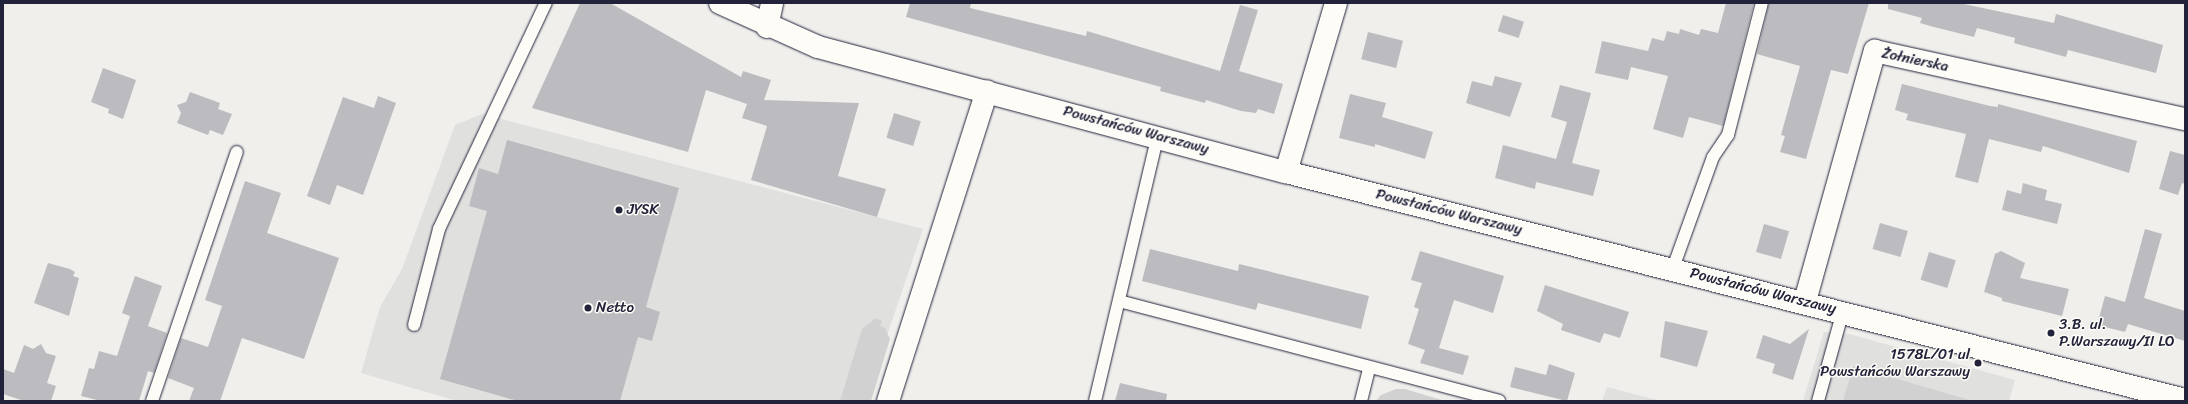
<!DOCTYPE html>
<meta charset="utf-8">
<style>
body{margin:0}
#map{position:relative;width:2188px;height:404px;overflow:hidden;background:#f0efec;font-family:Sriracha,sans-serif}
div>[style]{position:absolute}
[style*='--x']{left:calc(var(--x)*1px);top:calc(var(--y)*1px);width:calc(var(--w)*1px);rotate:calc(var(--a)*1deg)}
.built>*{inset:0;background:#e0e0df}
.green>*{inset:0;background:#d2d1d1}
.building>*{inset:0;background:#bcbcc0;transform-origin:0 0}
.roads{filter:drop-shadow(0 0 1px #22223b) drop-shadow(0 0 1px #22223b)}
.service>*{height:12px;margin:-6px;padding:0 6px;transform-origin:6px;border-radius:6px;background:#fdfcf7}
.minor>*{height:22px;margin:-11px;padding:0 11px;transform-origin:11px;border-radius:11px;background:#fdfcf7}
.tertiary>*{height:22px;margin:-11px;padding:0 11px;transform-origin:11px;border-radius:11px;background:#fdfcf7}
.dots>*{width:11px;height:11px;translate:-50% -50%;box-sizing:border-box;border:2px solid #fdfcf7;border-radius:50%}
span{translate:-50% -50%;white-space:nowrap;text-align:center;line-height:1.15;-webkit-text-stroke:3px #fdfcf7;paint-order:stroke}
.street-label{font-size:15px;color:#22223b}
.poi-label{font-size:15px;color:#22223b}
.left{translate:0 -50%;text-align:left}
.right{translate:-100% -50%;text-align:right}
.frame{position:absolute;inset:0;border:4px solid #22223b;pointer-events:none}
</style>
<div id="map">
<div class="built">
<i style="clip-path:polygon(482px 114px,923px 229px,865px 401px,457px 401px,361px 373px,380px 307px,402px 269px,455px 125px)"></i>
<i style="clip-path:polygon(1824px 332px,1849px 334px,2015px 380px,2009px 401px,1803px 401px)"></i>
<i style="clip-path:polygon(1607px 387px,1661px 401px,1602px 401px)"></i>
</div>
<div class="green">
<i style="clip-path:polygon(876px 318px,882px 321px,880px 326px,885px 328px,890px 339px,871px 401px,840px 401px,862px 329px)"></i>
<i style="clip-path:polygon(1853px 366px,1973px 401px,1843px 401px)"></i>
<i style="clip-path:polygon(1396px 389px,1405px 389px,1445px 401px,1376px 401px,1381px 395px)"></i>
</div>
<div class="building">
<i style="clip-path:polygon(580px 3px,610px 3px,741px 77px,743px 71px,771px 80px,764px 100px,859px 103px,838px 176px,886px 189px,877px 217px,751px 180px,767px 126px,742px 118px,747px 104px,706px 90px,688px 152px,532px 108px)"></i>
<i style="clip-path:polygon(910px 3px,971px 3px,970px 8px,1086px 36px,1087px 31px,1220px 71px,1240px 5px,1258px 10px,1239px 71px,1283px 84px,1274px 114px,1258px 109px,1256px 113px,1241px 111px,1206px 100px,1205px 103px,1160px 91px,1161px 87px,906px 17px)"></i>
<i style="clip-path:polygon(1726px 3px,1754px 3px,1723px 126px,1689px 117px,1683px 138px,1653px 129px,1668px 76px,1631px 67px,1628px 80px,1595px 73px,1602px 41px,1648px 51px,1652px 38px,1664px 41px,1667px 31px,1679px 34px,1680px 29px,1699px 35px,1701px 29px,1718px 33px)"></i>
<i style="clip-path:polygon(1769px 3px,1869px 3px,1848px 74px,1831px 70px,1806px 159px,1780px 152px,1785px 136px,1781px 135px,1800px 66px,1757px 54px)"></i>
<i style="clip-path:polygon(1888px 3px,1959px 3px,2054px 23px,2056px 14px,2163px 45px,2156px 73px,2068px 50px,2066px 57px,2014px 43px,2015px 38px,1977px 28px,1974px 37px,1934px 27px,1920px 23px,1922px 18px,1888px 9px)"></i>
<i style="left:1503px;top:15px;width:22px;height:17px;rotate:18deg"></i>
<i style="left:1368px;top:32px;width:36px;height:28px;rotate:14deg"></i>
<i style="clip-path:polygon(103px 68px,136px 80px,123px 119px,108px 113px,109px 109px,91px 102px)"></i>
<i style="clip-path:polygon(1495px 76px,1522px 83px,1510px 117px,1466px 103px,1472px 81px,1492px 86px)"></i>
<i style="clip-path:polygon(1902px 84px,1990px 106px,1998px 107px,1998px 104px,2137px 141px,2129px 173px,2043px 146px,2041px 152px,1989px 139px,1978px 183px,1955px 177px,1966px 134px,1906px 120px,1908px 114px,1895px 110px)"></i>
<i style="clip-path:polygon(1560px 85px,1591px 93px,1572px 163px,1600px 170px,1593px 196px,1536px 182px,1535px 189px,1495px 178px,1503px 145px,1556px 159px,1567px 122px,1551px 117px)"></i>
<i style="clip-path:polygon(190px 92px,220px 103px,218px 109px,232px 114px,223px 135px,210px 130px,208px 135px,177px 123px,181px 113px,177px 105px,186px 102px)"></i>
<i style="clip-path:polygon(1350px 94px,1386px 103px,1382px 117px,1433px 132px,1425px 159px,1375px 144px,1375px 147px,1339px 138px)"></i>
<i style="clip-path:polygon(378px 96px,396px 103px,363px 195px,337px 185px,330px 205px,307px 196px,343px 97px,374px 108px)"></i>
<i style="left:894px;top:113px;width:28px;height:26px;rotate:17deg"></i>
<i style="clip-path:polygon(507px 140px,679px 188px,646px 307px,660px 312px,652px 341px,638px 337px,620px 401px,518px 401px,440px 379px,487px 211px,469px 206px,479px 168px,498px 174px)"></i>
<i style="clip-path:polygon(2170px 151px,2185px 155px,2185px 184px,2182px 183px,2178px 195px,2159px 189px)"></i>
<i style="clip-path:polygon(245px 181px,281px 193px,267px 233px,339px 258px,304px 359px,242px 338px,220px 401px,189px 401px,194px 388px,168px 378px,181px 338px,208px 347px,222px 306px,205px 300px)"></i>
<i style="clip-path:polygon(2023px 183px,2047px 190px,2045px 200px,2062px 204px,2057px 224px,2002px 210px,2007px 190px,2021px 194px)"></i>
<i style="left:1880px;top:223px;width:29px;height:27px;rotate:16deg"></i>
<i style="left:1764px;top:224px;width:26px;height:29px;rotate:16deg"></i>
<i style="clip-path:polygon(2145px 229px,2162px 234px,2144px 298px,2185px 311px,2185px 341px,2128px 324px,2125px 332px,2097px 325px,2105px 296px,2125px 302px)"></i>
<i style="clip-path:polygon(1150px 249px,1238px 271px,1239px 264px,1369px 296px,1361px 329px,1258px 303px,1256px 310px,1142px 281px)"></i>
<i style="clip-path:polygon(1420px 251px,1504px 276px,1493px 313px,1454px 300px,1439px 348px,1469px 356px,1463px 375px,1420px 363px,1425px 350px,1408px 344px,1419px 309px,1414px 307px,1422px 283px,1411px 280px)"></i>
<i style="clip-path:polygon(2001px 251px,2025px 263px,2020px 278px,2069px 289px,2062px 316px,2002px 301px,2002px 298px,1984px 292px,1995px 254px)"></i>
<i style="left:1929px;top:252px;width:28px;height:29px;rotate:17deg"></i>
<i style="clip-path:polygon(48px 263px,70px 269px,75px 272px,73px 276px,79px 278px,69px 316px,34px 303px)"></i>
<i style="clip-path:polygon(135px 276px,162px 286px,148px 326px,167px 333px,154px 373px,148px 371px,139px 401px,101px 401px,81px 396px,89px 368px,94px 369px,99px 351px,117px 356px,130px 316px,122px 313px)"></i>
<i style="clip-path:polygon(1545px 285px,1629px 312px,1620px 338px,1604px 333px,1600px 343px,1561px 330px,1563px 324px,1537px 311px)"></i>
<i style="clip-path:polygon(1665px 321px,1708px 331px,1697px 367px,1660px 357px)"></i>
<i style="clip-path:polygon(1809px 329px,1793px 380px,1772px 373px,1775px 364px,1756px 358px,1763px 335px,1790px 344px)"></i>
<i style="clip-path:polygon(41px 344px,46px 353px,56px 356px,47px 383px,56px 386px,51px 401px,24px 401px,3px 394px,3px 369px,14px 373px,24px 345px,33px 349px)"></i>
<i style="clip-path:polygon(1549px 364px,1575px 373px,1567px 401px,1510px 387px,1515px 367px,1546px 375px)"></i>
<i style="clip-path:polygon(1120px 383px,1167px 394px,1166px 401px,1115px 401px)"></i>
</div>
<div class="roads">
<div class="service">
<i style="--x:1673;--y:268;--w:118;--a:-70.2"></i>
<i style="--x:1713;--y:157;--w:27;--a:-56"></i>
<i style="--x:1728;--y:135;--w:136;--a:-75.6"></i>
<i style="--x:1119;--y:301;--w:393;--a:14.7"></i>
<i style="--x:414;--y:325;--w:99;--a:-75.4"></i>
<i style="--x:439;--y:229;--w:250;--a:-64.7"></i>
<i style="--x:152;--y:401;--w:263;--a:-71.2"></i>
<i style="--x:1095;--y:401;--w:273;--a:-76.7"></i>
<i style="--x:1361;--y:401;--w:33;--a:-76"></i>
<i style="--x:1818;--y:401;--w:93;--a:-74.5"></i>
</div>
<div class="minor">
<i style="--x:767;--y:27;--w:25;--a:-78"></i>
<i style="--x:1286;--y:172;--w:176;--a:-73.5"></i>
<i style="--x:1805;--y:301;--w:260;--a:-74.4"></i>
<i style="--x:1875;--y:51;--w:317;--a:12.4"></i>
<i style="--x:888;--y:401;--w:325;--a:-72.3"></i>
</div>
<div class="tertiary">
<i style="--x:720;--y:3;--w:107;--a:24.2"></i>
<i style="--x:818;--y:47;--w:484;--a:15"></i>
<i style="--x:1286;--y:172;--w:927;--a:14.23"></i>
</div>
</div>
<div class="dots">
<i style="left:619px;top:210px;background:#22223b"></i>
<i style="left:588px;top:308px;background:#22223b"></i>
<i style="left:2051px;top:333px;background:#22223b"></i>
<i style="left:1978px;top:363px;background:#22223b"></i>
</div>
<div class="street-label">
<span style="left:1915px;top:60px;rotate:12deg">Żołnierska</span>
<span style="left:1136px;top:130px;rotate:15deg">Powstańców Warszawy</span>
<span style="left:1449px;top:212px;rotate:14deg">Powstańców Warszawy</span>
<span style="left:1763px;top:291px;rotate:14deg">Powstańców Warszawy</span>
</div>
<div class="poi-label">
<span class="left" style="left:627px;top:210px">JYSK</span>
<span class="left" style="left:596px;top:308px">Netto</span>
<span class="left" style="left:2059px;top:333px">3.B. ul.<br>P.Warszawy/II LO</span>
<span class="right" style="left:1970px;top:363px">1578L/01 ul<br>Powstańców Warszawy</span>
</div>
<div class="frame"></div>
</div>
